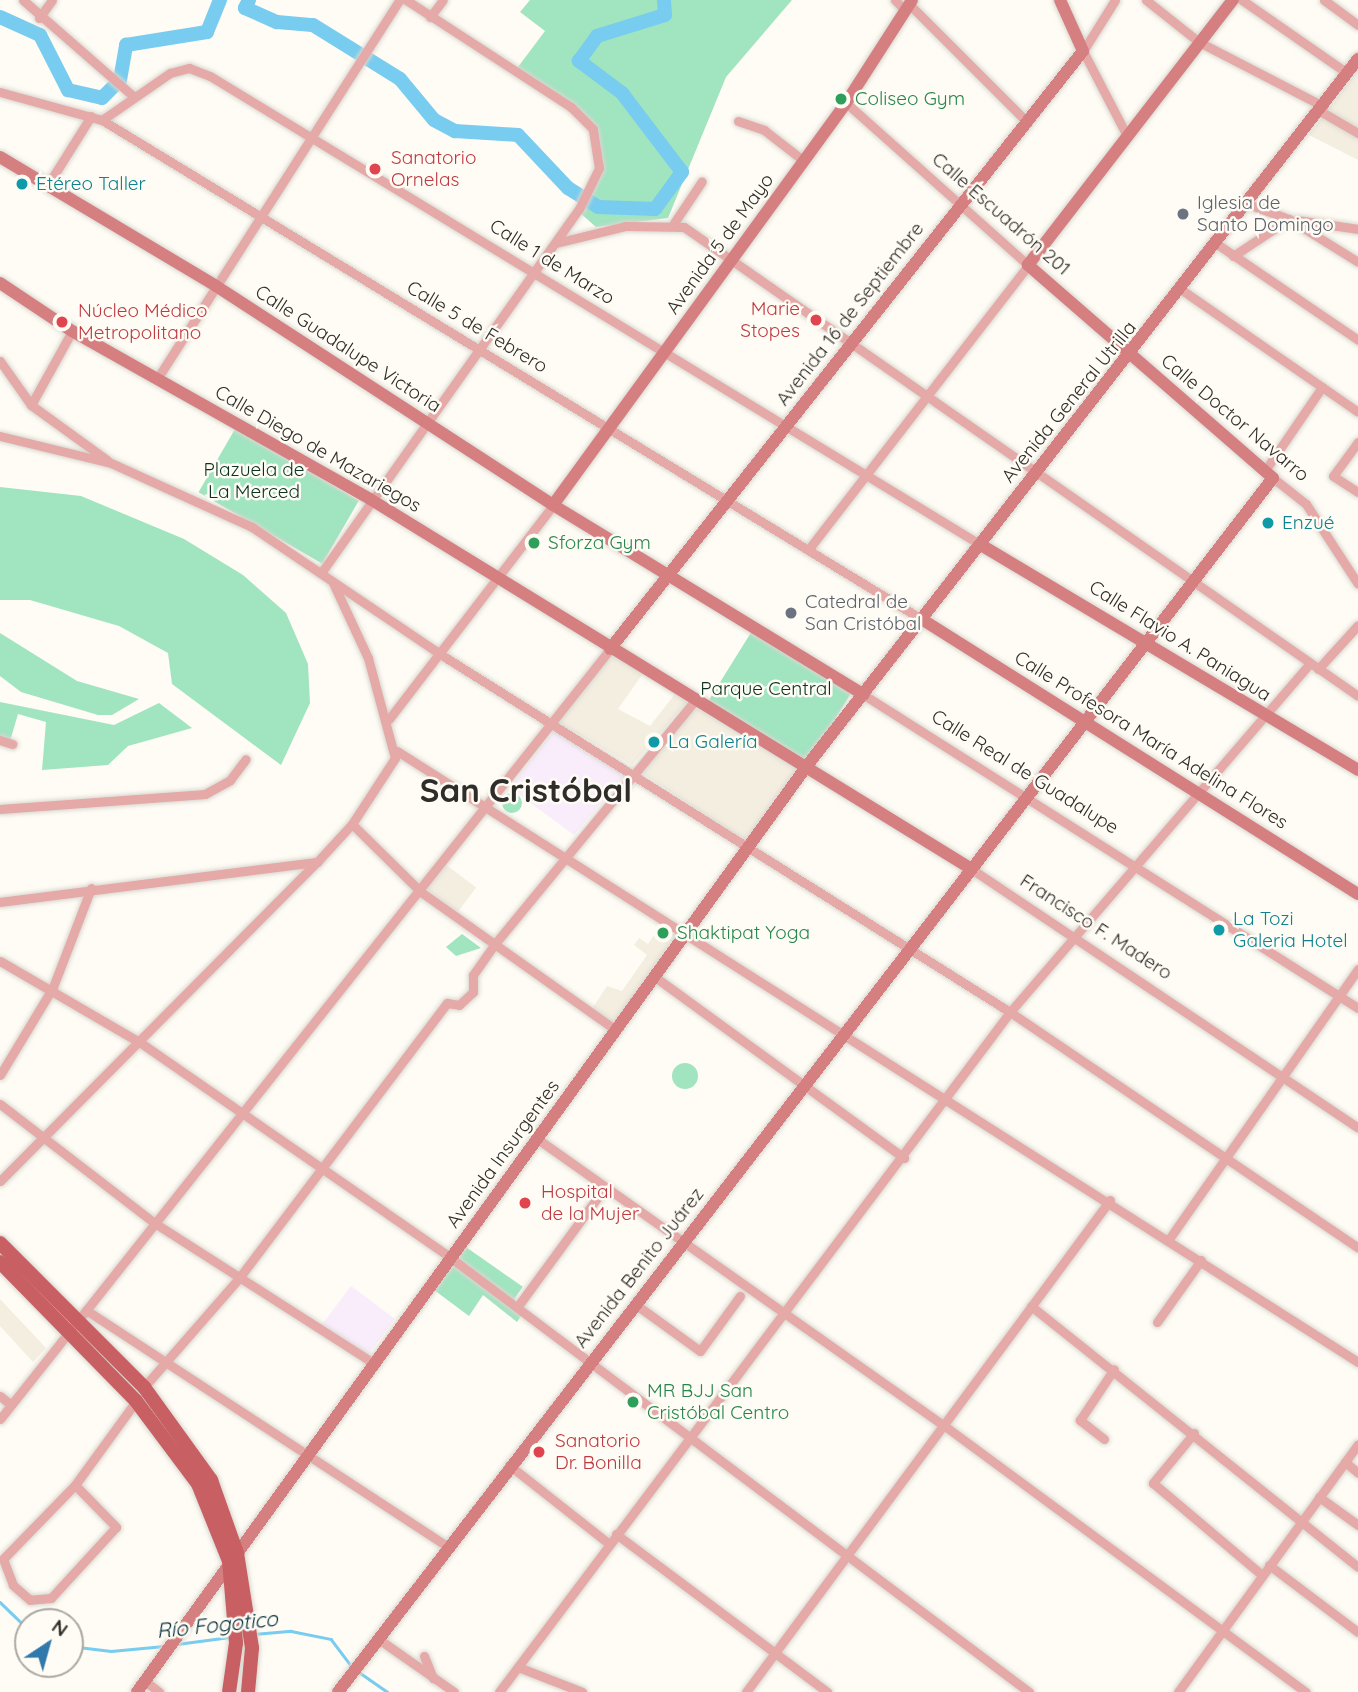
<!DOCTYPE html>
<meta charset="utf-8">
<style>
body{margin:0}
#map{position:relative;width:1358px;height:1692px;overflow:hidden;background:#fefcf4;font-family:Quicksand,sans-serif}
div>[style]{position:absolute}
[style*='--x']{left:calc(var(--x)*1px);top:calc(var(--y)*1px);width:calc(var(--w)*1px);rotate:calc(var(--a)*1deg)}
.built>*{inset:0;background:#f4eee0;transform-origin:0 0}
.education>*{inset:0;background:#f9edfc;transform-origin:0 0}
.green>*{inset:0;background:#a0e4c0;transform-origin:0 0}
.round{border-radius:50%}
.stream>*{height:2.5px;margin:-1.25px;padding:0 1.25px;transform-origin:1.25px;border-radius:1.25px;background:#77ccef}
.river>*{height:14px;margin:-7px;padding:0 7px;transform-origin:7px;border-radius:7px;background:#77ccef}
.roads{filter:drop-shadow(0 0 2px #d9d7d0) drop-shadow(0 0 2px #d9d7d0)}
.street>*{height:9px;margin:-4.5px;padding:0 4.5px;transform-origin:4.5px;border-radius:4.5px;background:#e5a9a8}
.secondary>*{height:12px;margin:-6px;padding:0 6px;transform-origin:6px;border-radius:6px;background:#d57f80}
.primary>*{height:14px;margin:-7px;padding:0 7px;transform-origin:7px;border-radius:7px;background:#c85f63}
.dots>*{width:19px;height:19px;translate:-50% -50%;box-sizing:border-box;border:4px solid #fefcf4;border-radius:50%}
span{translate:-50% -50%;white-space:nowrap;text-align:center;line-height:1.15;-webkit-text-stroke:5px #fefcf4;paint-order:stroke}
.leisure-label{font-size:19px;color:#27864d}
.left{translate:0 -50%;text-align:left}
.health-label{font-size:19px;color:#be3a42}
.right{translate:-100% -50%;text-align:right}
.culture-label{font-size:19px;color:#0d838f}
.worship-label{font-size:19px;color:#5b616d}
.street-label{font-size:19px;color:#2e2d2a}
.park-label{font-size:19px;color:#0d3121}
.water-label{font-size:21px;color:#052e3d;font-style:italic}
.town-label{font-size:33px;color:#2e2d2a;font-weight:700}
.north{position:absolute;left:14px;top:1608px;width:70px;height:70px;box-sizing:border-box;background:#fefcf4;border:2px solid #aba9a3;border-radius:50%;rotate:36deg;font-size:19px;font-weight:700;line-height:28px;text-align:center;color:#2e2d2a}
.north::after{content:'';display:block;margin:auto;width:24px;height:32px;background:#2f79ac;clip-path:polygon(50% 0,100% 100%,50% 72%,0 100%)}
</style>
<div id="map">
<div class="built">
<i style="clip-path:polygon(1358px 70px,1358px 160px,1309px 135px)"></i>
<i style="clip-path:polygon(611px 653px,644px 672px,618px 709px,650px 726px,675px 694px,687px 702px,632px 765px,558px 722px)"></i>
<i style="left:694px;top:699px;width:126px;height:90px;rotate:34deg"></i>
<i style="left:445px;top:864px;width:39px;height:31px;rotate:37deg"></i>
<i style="clip-path:polygon(662px 923px,678px 935px,615px 1025px,592px 1009px,607px 986px,622px 991px,647px 955px,634px 945px,639px 938px,648px 944px)"></i>
<i style="clip-path:polygon(0 1299px,46px 1348px,33px 1362px,0 1326px)"></i>
</div>
<div class="education">
<i style="clip-path:polygon(555px 729px,626px 774px,574px 835px,510px 788px)"></i>
<i style="left:351px;top:1286px;width:55px;height:49px;rotate:37deg"></i>
</div>
<div class="green">
<i style="clip-path:polygon(530px 0,792px 0,726px 77px,668px 218px,596px 227px,579px 212px,601px 169px,594px 128px,515px 71px,545px 31px,520px 12px)"></i>
<i style="left:235px;top:429px;width:143px;height:73px;rotate:30deg"></i>
<i style="clip-path:polygon(0 487px,81px 496px,184px 539px,243px 575px,286px 613px,308px 664px,310px 703px,281px 765px,172px 684px,168px 653px,119px 626px,30px 600px,0 600px)"></i>
<i style="left:752px;top:631px;width:117px;height:83px;rotate:32deg"></i>
<i style="clip-path:polygon(0 633px,77px 681px,139px 699px,112px 715px,98px 715px,21px 692px,0 676px)"></i>
<i style="clip-path:polygon(0 702px,114px 725px,159px 703px,192px 728px,128px 746px,108px 765px,42px 770px,46px 722px,18px 714px,10px 741px,0 737px)"></i>
<i class="round" style="left:502px;top:793px;width:20px;height:20px"></i>
<i style="clip-path:polygon(462px 934px,481px 948px,456px 956px,446px 947px)"></i>
<i class="round" style="left:672px;top:1063px;width:26px;height:26px"></i>
<i style="left:463px;top:1245px;width:73px;height:16px;rotate:35deg"></i>
<i style="clip-path:polygon(452px 1262px,522px 1314px,517px 1322px,483px 1295px,469px 1316px,434px 1290px)"></i>
</div>
<div class="stream">
<i style="--x:0;--y:1602;--w:39;--a:44"></i>
<i style="--x:253;--y:1634;--w:38;--a:-5"></i>
<i style="--x:291;--y:1631;--w:41;--a:11.3"></i>
<i style="--x:331;--y:1639;--w:34;--a:53"></i>
<i style="--x:177;--y:1644;--w:53;--a:-7.5"></i>
<i style="--x:70;--y:1646;--w:41;--a:7"></i>
<i style="--x:111;--y:1651;--w:53;--a:-5.4"></i>
<i style="--x:359;--y:1672;--w:35;--a:35"></i>
</div>
<div class="river">
<i style="--x:249;--y:0;--w:9;--a:117"></i>
<i style="--x:245;--y:8;--w:35;--a:24"></i>
<i style="--x:277;--y:22;--w:36;--a:5"></i>
<i style="--x:313;--y:25;--w:102;--a:31.8"></i>
<i style="--x:400;--y:79;--w:53;--a:50.3"></i>
<i style="--x:434;--y:120;--w:24;--a:28"></i>
<i style="--x:455;--y:131;--w:63;--a:3.6"></i>
<i style="--x:518;--y:135;--w:73;--a:46.7"></i>
<i style="--x:568;--y:188;--w:36;--a:32"></i>
<i style="--x:598;--y:207;--w:57;--a:2"></i>
<i style="--x:655;--y:209;--w:46;--a:-53.9"></i>
<i style="--x:682;--y:172;--w:99;--a:-127.2"></i>
<i style="--x:622;--y:93;--w:54;--a:-143.3"></i>
<i style="--x:579;--y:61;--w:31;--a:-54"></i>
<i style="--x:597;--y:36;--w:71;--a:-17.2"></i>
<i style="--x:665;--y:15;--w:15;--a:-94"></i>
<i style="--x:0;--y:17;--w:44;--a:24.2"></i>
<i style="--x:40;--y:35;--w:62;--a:63"></i>
<i style="--x:68;--y:90;--w:35;--a:13"></i>
<i style="--x:102;--y:98;--w:25;--a:-45"></i>
<i style="--x:120;--y:80;--w:36;--a:-80"></i>
<i style="--x:126;--y:45;--w:82;--a:-9.1"></i>
<i style="--x:207;--y:32;--w:35;--a:-68"></i>
</div>
<div class="roads">
<div class="street">
<i style="--x:23;--y:0;--w:145;--a:41.1"></i>
<i style="--x:895;--y:0;--w:14;--a:45"></i>
<i style="--x:1115;--y:0;--w:60;--a:122.1"></i>
<i style="--x:1083;--y:51;--w:96;--a:62.6"></i>
<i style="--x:1146;--y:0;--w:68;--a:38.4"></i>
<i style="--x:1199;--y:42;--w:140;--a:27.3"></i>
<i style="--x:1242;--y:0;--w:128;--a:34.8"></i>
<i style="--x:1324;--y:0;--w:42;--a:36.3"></i>
<i style="--x:909;--y:4;--w:168;--a:45"></i>
<i style="--x:430;--y:17;--w:21;--a:-53"></i>
<i style="--x:39;--y:18;--w:22;--a:-54"></i>
<i style="--x:0;--y:92;--w:106;--a:15.4"></i>
<i style="--x:102;--y:120;--w:961;--a:31.34"></i>
<i style="--x:1320;--y:111;--w:44;--a:30.1"></i>
<i style="--x:102;--y:120;--w:83;--a:-34.7"></i>
<i style="--x:170;--y:73;--w:20;--a:-15"></i>
<i style="--x:189;--y:68;--w:22;--a:21"></i>
<i style="--x:210;--y:76;--w:902;--a:31.31"></i>
<i style="--x:738;--y:121;--w:28;--a:19"></i>
<i style="--x:764;--y:130;--w:51;--a:37.8"></i>
<i style="--x:49;--y:183;--w:79;--a:-57.9"></i>
<i style="--x:1248;--y:204;--w:44;--a:20.1"></i>
<i style="--x:1289;--y:219;--w:81;--a:31.9"></i>
<i style="--x:1297;--y:220;--w:62;--a:8.4"></i>
<i style="--x:674;--y:223;--w:50;--a:-56.3"></i>
<i style="--x:556;--y:243;--w:71;--a:-13.8"></i>
<i style="--x:625;--y:226;--w:59;--a:1"></i>
<i style="--x:684;--y:227;--w:821;--a:34.83"></i>
<i style="--x:1217;--y:244;--w:171;--a:34.2"></i>
<i style="--x:1233;--y:256;--w:67;--a:-33.5"></i>
<i style="--x:1182;--y:290;--w:214;--a:34.7"></i>
<i style="--x:0;--y:361;--w:54;--a:54.8"></i>
<i style="--x:31;--y:405;--w:94;--a:35.9"></i>
<i style="--x:157;--y:379;--w:450;--a:-57.4"></i>
<i style="--x:31;--y:405;--w:85;--a:-61"></i>
<i style="--x:0;--y:436;--w:114;--a:13.7"></i>
<i style="--x:111;--y:463;--w:155;--a:24.4"></i>
<i style="--x:252;--y:527;--w:227;--a:34"></i>
<i style="--x:440;--y:654;--w:673;--a:32.13"></i>
<i style="--x:1010;--y:1012;--w:420;--a:34.1"></i>
<i style="--x:1358;--y:442;--w:42;--a:126.3"></i>
<i style="--x:1333;--y:476;--w:30;--a:33"></i>
<i style="--x:1264;--y:472;--w:103;--a:-55.7"></i>
<i style="--x:1273;--y:478;--w:42;--a:38.2"></i>
<i style="--x:1306;--y:504;--w:95;--a:57"></i>
<i style="--x:808;--y:550;--w:360;--a:-52.3"></i>
<i style="--x:1028;--y:265;--w:244;--a:-138.3"></i>
<i style="--x:321;--y:573;--w:446;--a:-54.7"></i>
<i style="--x:579;--y:209;--w:46;--a:-64"></i>
<i style="--x:599;--y:168;--w:39;--a:-99"></i>
<i style="--x:593;--y:129;--w:31;--a:-135"></i>
<i style="--x:571;--y:107;--w:197;--a:-147"></i>
<i style="--x:1318;--y:669;--w:59;--a:-47.7"></i>
<i style="--x:864;--y:695;--w:585;--a:32.36"></i>
<i style="--x:389;--y:719;--w:270;--a:-52.5"></i>
<i style="--x:0;--y:740;--w:13;--a:18"></i>
<i style="--x:397;--y:751;--w:1139;--a:32.45"></i>
<i style="--x:0;--y:809;--w:206;--a:-4.2"></i>
<i style="--x:205;--y:794;--w:29;--a:-29"></i>
<i style="--x:230;--y:780;--w:26;--a:-53"></i>
<i style="--x:352;--y:824;--w:97;--a:44.6"></i>
<i style="--x:421;--y:892;--w:239;--a:35.3"></i>
<i style="--x:970;--y:868;--w:467;--a:33.8"></i>
<i style="--x:0;--y:902;--w:320;--a:-7.2"></i>
<i style="--x:0;--y:961;--w:163;--a:30.2"></i>
<i style="--x:141;--y:1043;--w:377;--a:34.7"></i>
<i style="--x:451;--y:1258;--w:723;--a:36.9"></i>
<i style="--x:655;--y:977;--w:308;--a:36"></i>
<i style="--x:0;--y:1075;--w:103;--a:-58.9"></i>
<i style="--x:53;--y:987;--w:106;--a:-69"></i>
<i style="--x:0;--y:1104;--w:193;--a:37.6"></i>
<i style="--x:153;--y:1222;--w:264;--a:32.6"></i>
<i style="--x:539;--y:1140;--w:493;--a:35.2"></i>
<i style="--x:942;--y:1424;--w:452;--a:36.4"></i>
<i style="--x:0;--y:1181;--w:450;--a:-45.2"></i>
<i style="--x:317;--y:862;--w:52;--a:-47.4"></i>
<i style="--x:352;--y:824;--w:79;--a:-56.9"></i>
<i style="--x:395;--y:758;--w:104;--a:-105.1"></i>
<i style="--x:368;--y:658;--w:83;--a:-115"></i>
<i style="--x:1169;--y:1239;--w:330;--a:-55"></i>
<i style="--x:635;--y:1304;--w:80;--a:35.9"></i>
<i style="--x:700;--y:1351;--w:68;--a:-54"></i>
<i style="--x:518;--y:1306;--w:147;--a:-53.8"></i>
<i style="--x:1031;--y:1306;--w:418;--a:38.6"></i>
<i style="--x:86;--y:1310;--w:433;--a:33.2"></i>
<i style="--x:1157;--y:1322;--w:76;--a:-54.6"></i>
<i style="--x:144;--y:1387;--w:145;--a:-48.9"></i>
<i style="--x:239;--y:1278;--w:345;--a:-52.9"></i>
<i style="--x:447;--y:1003;--w:12;--a:9"></i>
<i style="--x:459;--y:1005;--w:19;--a:-43"></i>
<i style="--x:473;--y:992;--w:17;--a:-90"></i>
<i style="--x:473;--y:975;--w:37;--a:-55"></i>
<i style="--x:494;--y:945;--w:317;--a:-50.6"></i>
<i style="--x:0;--y:1396;--w:14;--a:39"></i>
<i style="--x:0;--y:1419;--w:982;--a:-51.61"></i>
<i style="--x:1194;--y:1433;--w:65;--a:129.4"></i>
<i style="--x:1153;--y:1483;--w:143;--a:40.2"></i>
<i style="--x:1104;--y:1439;--w:31;--a:-142"></i>
<i style="--x:1080;--y:1420;--w:61;--a:-56.3"></i>
<i style="--x:1345;--y:1462;--w:17;--a:40"></i>
<i style="--x:509;--y:1465;--w:126;--a:38.2"></i>
<i style="--x:75;--y:1485;--w:59;--a:45.7"></i>
<i style="--x:116;--y:1527;--w:96;--a:132.5"></i>
<i style="--x:51;--y:1598;--w:21;--a:175"></i>
<i style="--x:30;--y:1600;--w:23;--a:-139"></i>
<i style="--x:13;--y:1585;--w:28;--a:-111"></i>
<i style="--x:3;--y:1559;--w:103;--a:-45.8"></i>
<i style="--x:75;--y:1485;--w:104;--a:-54"></i>
<i style="--x:1319;--y:1497;--w:48;--a:35.7"></i>
<i style="--x:616;--y:1534;--w:264;--a:36.8"></i>
<i style="--x:1269;--y:1565;--w:111;--a:37"></i>
<i style="--x:377;--y:1638;--w:94;--a:35"></i>
<i style="--x:424;--y:1656;--w:24;--a:68"></i>
<i style="--x:518;--y:1667;--w:69;--a:21.3"></i>
<i style="--x:145;--y:1681;--w:18;--a:38"></i>
<i style="--x:499;--y:1692;--w:851;--a:-53.08"></i>
<i style="--x:1010;--y:1012;--w:459;--a:-49.3"></i>
<i style="--x:746;--y:1692;--w:612;--a:-53.5"></i>
<i style="--x:1178;--y:1692;--w:306;--a:-54"></i>
</div>
<div class="secondary">
<i style="--x:0;--y:157;--w:252;--a:30.8"></i>
<i style="--x:216;--y:286;--w:402;--a:33"></i>
<i style="--x:553;--y:505;--w:364;--a:31.4"></i>
<i style="--x:0;--y:283;--w:87;--a:33.7"></i>
<i style="--x:72;--y:331;--w:342;--a:29.4"></i>
<i style="--x:370;--y:499;--w:704;--a:31.59"></i>
<i style="--x:553;--y:505;--w:497;--a:-53.9"></i>
<i style="--x:846;--y:103;--w:122;--a:-57.3"></i>
<i style="--x:981;--y:545;--w:439;--a:30.8"></i>
<i style="--x:923;--y:620;--w:514;--a:32.21"></i>
<i style="--x:610;--y:649;--w:762;--a:-51.66"></i>
<i style="--x:1083;--y:51;--w:56;--a:-114.3"></i>
<i style="--x:137;--y:1692;--w:1142;--a:-54.12"></i>
<i style="--x:806;--y:767;--w:898;--a:-52.06"></i>
<i style="--x:338;--y:1692;--w:1532;--a:-52.4"></i>
<i style="--x:1273;--y:478;--w:325;--a:-139"></i>
<i style="--x:1028;--y:265;--w:335;--a:-52.3"></i>
</div>
<div class="primary">
<i style="--x:0;--y:1243;--w:204;--a:45"></i>
<i style="--x:144;--y:1387;--w:115;--a:54.2"></i>
<i style="--x:211;--y:1480;--w:77;--a:70.4"></i>
<i style="--x:237;--y:1553;--w:96;--a:81"></i>
<i style="--x:252;--y:1648;--w:44;--a:95.2"></i>
<i style="--x:0;--y:1262;--w:194;--a:45.6"></i>
<i style="--x:136;--y:1401;--w:104;--a:53.2"></i>
<i style="--x:198;--y:1484;--w:83;--a:68.1"></i>
<i style="--x:229;--y:1561;--w:82;--a:85.1"></i>
<i style="--x:236;--y:1643;--w:49;--a:98.1"></i>
</div>
</div>
<div class="dots">
<i style="left:841px;top:99px;background:#2e9e5b"></i>
<i style="left:375px;top:169px;background:#e0444e"></i>
<i style="left:22px;top:184px;background:#0f9aa8"></i>
<i style="left:1183px;top:214px;background:#6b7280"></i>
<i style="left:816px;top:320px;background:#e0444e"></i>
<i style="left:62px;top:322px;background:#e0444e"></i>
<i style="left:1268px;top:523px;background:#0f9aa8"></i>
<i style="left:534px;top:543px;background:#2e9e5b"></i>
<i style="left:791px;top:613px;background:#6b7280"></i>
<i style="left:654px;top:742px;background:#0f9aa8"></i>
<i style="left:1219px;top:930px;background:#0f9aa8"></i>
<i style="left:663px;top:933px;background:#2e9e5b"></i>
<i style="left:525px;top:1203px;background:#e0444e"></i>
<i style="left:633px;top:1402px;background:#2e9e5b"></i>
<i style="left:539px;top:1452px;background:#e0444e"></i>
</div>
<div class="leisure-label">
<span class="left" style="left:855px;top:99px">Coliseo Gym</span>
<span class="left" style="left:548px;top:543px">Sforza Gym</span>
<span class="left" style="left:677px;top:933px">Shaktipat Yoga</span>
<span class="left" style="left:647px;top:1402px">MR BJJ San<br>Cristóbal Centro</span>
</div>
<div class="health-label">
<span class="left" style="left:391px;top:169px">Sanatorio<br>Ornelas</span>
<span class="right" style="left:800px;top:320px">Marie<br>Stopes</span>
<span class="left" style="left:78px;top:322px">Núcleo Médico<br>Metropolitano</span>
<span class="left" style="left:541px;top:1203px">Hospital<br>de la Mujer</span>
<span class="left" style="left:555px;top:1452px">Sanatorio<br>Dr. Bonilla</span>
</div>
<div class="culture-label">
<span class="left" style="left:36px;top:184px">Etéreo Taller</span>
<span class="left" style="left:1282px;top:523px">Enzué</span>
<span class="left" style="left:668px;top:742px">La Galería</span>
<span class="left" style="left:1233px;top:930px">La Tozi<br>Galeria Hotel</span>
</div>
<div class="worship-label">
<span class="left" style="left:1197px;top:214px">Iglesia de<br>Santo Domingo</span>
<span class="left" style="left:805px;top:613px">Catedral de<br>San Cristóbal</span>
</div>
<div class="street-label">
<span style="left:1001px;top:214px;rotate:41deg">Calle Escuadrón 201</span>
<span style="left:720px;top:244px;rotate:-54deg">Avenida 5 de Mayo</span>
<span style="left:552px;top:262px;rotate:32deg">Calle 1 de Marzo</span>
<span style="left:850px;top:314px;rotate:-52deg">Avenida 16 de Septiembre</span>
<span style="left:477px;top:327px;rotate:31deg">Calle 5 de Febrero</span>
<span style="left:348px;top:349px;rotate:33deg">Calle Guadalupe Victoria</span>
<span style="left:1069px;top:402px;rotate:-51deg">Avenida General Utrilla</span>
<span style="left:1235px;top:418px;rotate:40deg">Calle Doctor Navarro</span>
<span style="left:318px;top:449px;rotate:30deg">Calle Diego de Mazariegos</span>
<span style="left:1180px;top:641px;rotate:32deg">Calle Flavio A. Paniagua</span>
<span style="left:1151px;top:740px;rotate:32deg">Calle Profesora María Adelina Flores</span>
<span style="left:1025px;top:772px;rotate:32deg">Calle Real de Guadalupe</span>
<span style="left:1096px;top:927px;rotate:33deg">Francisco F. Madero</span>
<span style="left:503px;top:1154px;rotate:-54deg">Avenida Insurgentes</span>
<span style="left:639px;top:1268px;rotate:-52deg">Avenida Benito Juárez</span>
</div>
<div class="park-label">
<span style="left:254px;top:481px">Plazuela de<br>La Merced</span>
<span style="left:766px;top:689px">Parque Central</span>
</div>
<div class="water-label">
<span style="left:217px;top:1624px;rotate:-6deg">Río Fogotico</span>
</div>
<div class="town-label">
<span style="left:526px;top:790px">San Cristóbal</span>
</div>
<div class="north">N</div>
</div>
